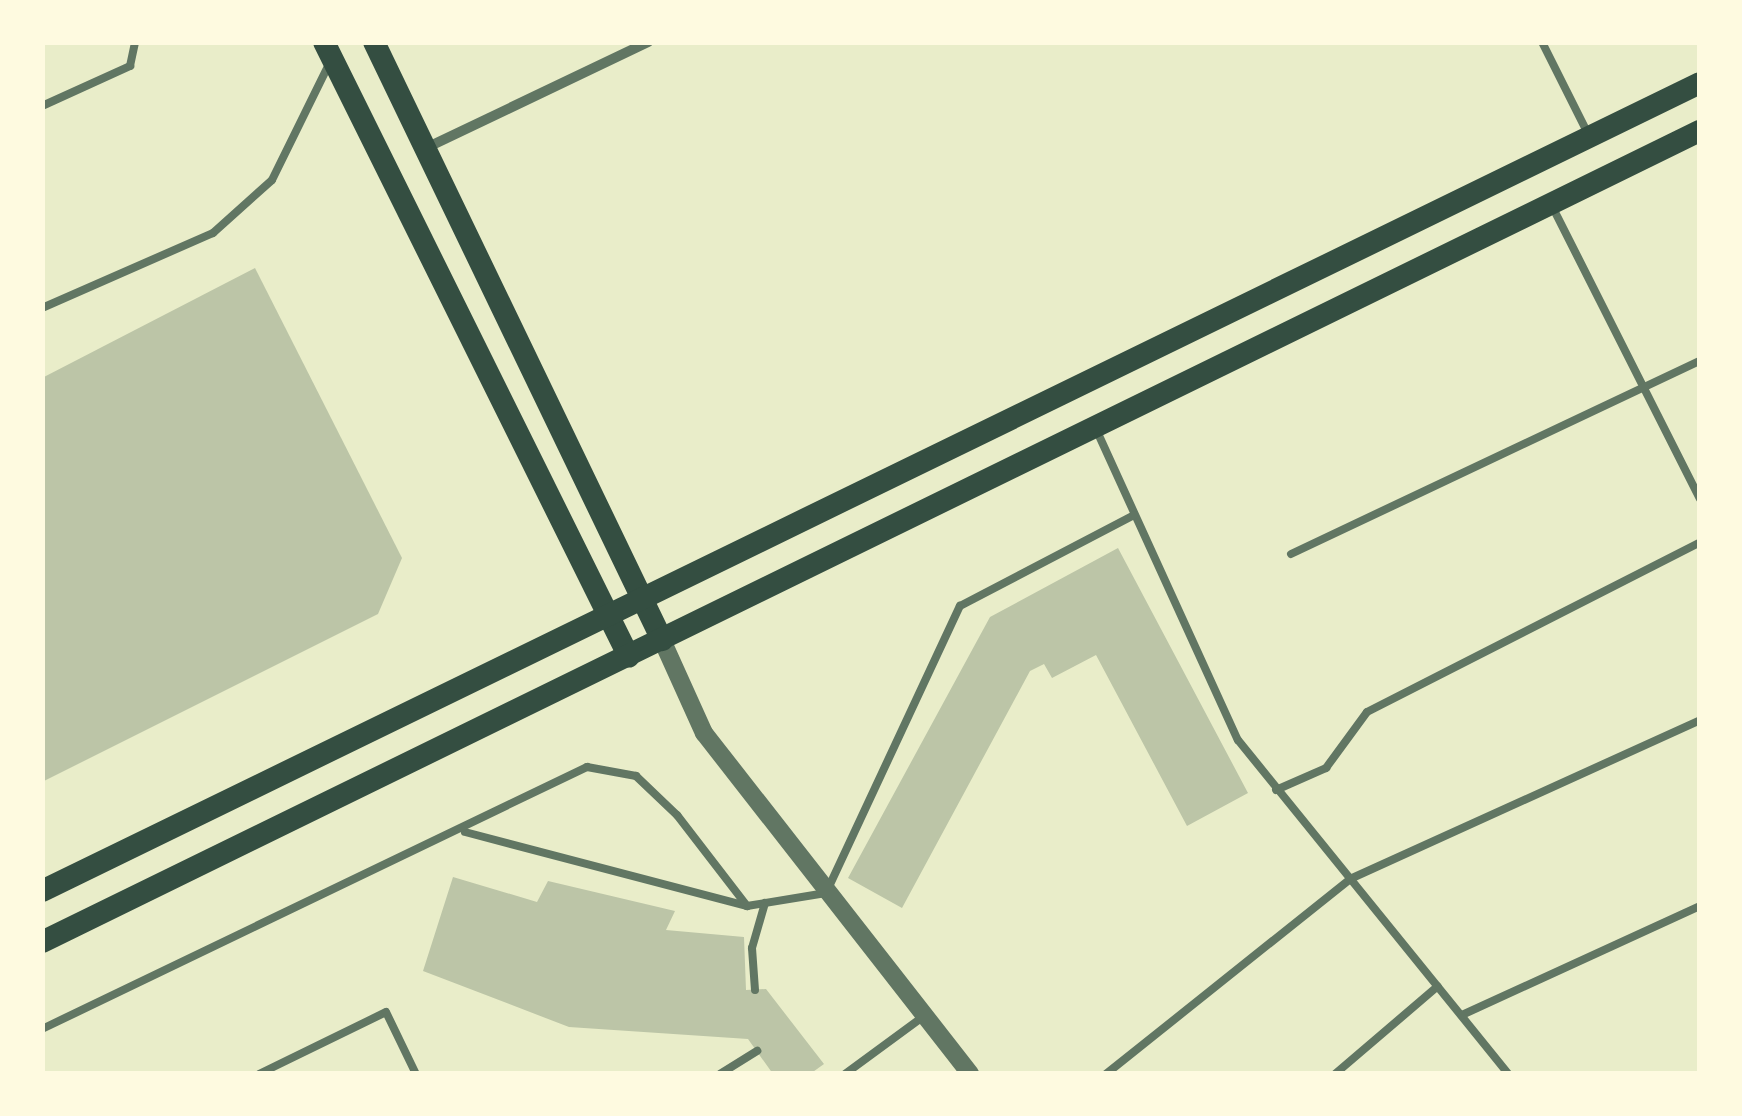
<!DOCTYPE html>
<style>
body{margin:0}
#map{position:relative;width:1742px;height:1116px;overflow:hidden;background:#e9edc9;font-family:Rubik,sans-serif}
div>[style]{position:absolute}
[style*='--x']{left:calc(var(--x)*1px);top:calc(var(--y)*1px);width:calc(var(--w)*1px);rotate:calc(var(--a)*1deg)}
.building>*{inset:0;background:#bcc5a7}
.service>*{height:8px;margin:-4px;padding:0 4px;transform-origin:4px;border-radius:4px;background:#617663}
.minor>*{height:10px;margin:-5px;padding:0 5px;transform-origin:5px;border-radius:5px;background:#617663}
.tertiary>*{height:18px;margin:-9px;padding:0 9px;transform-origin:9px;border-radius:9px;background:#617663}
.primary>*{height:22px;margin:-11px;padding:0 11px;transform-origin:11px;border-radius:11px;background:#344e41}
span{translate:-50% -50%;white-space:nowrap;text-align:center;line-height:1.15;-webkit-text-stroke:10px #fefae0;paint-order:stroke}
.frame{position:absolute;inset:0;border:45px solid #fefae0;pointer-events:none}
</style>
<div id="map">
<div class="building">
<i style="clip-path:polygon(255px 268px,402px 558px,378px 614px,42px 782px,42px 378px)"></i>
<i style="clip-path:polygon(1118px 548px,1248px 793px,1187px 826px,1096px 655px,1052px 678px,1044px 664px,1030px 671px,902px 908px,848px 878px,990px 617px)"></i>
<i style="clip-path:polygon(453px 877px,537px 902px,548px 881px,675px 911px,666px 930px,744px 937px,746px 990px,766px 989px,824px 1064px,810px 1074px,773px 1074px,748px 1039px,569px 1027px,423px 971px)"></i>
</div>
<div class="service">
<i style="--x:1542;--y:42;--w:101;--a:63.4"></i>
<i style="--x:42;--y:106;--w:97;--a:-24.4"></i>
<i style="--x:130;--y:66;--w:25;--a:-78"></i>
<i style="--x:1553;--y:208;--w:326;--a:63.2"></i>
<i style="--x:42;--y:308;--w:187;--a:-23.7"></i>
<i style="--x:213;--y:233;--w:79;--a:-41.9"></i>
<i style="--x:272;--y:180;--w:129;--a:-63.8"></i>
<i style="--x:1096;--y:429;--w:342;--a:65.5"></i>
<i style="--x:1238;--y:740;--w:429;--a:51"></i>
<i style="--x:1291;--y:554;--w:452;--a:-25.3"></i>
<i style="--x:1276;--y:790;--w:55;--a:-23.7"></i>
<i style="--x:1326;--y:768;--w:69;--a:-53.8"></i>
<i style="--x:1367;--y:712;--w:374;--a:-27"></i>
<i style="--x:465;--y:832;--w:292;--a:14.7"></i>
<i style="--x:747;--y:906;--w:80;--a:-9.3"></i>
<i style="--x:826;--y:893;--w:317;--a:-65"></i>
<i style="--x:960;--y:606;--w:196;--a:-27.6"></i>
<i style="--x:755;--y:990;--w:42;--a:-94.1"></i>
<i style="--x:752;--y:948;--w:47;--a:-73.9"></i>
<i style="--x:1462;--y:1015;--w:262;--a:-24.6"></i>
<i style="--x:42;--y:1029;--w:605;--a:-25.68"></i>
<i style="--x:587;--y:767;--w:50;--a:10.4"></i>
<i style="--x:636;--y:776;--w:57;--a:43.6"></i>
<i style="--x:677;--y:815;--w:115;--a:52.4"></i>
<i style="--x:259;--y:1074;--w:141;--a:-26"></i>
<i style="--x:386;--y:1012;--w:69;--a:64.2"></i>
<i style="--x:720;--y:1074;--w:44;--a:-31.9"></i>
<i style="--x:845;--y:1074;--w:98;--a:-36.3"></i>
<i style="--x:1106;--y:1074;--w:312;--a:-38.6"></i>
<i style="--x:1350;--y:879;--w:384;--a:-24.4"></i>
<i style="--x:1335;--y:1074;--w:135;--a:-40.5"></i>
</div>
<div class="minor">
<i style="--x:426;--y:148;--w:246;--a:-25.5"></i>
</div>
<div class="tertiary">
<i style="--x:662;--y:640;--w:102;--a:65.7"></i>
<i style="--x:704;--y:733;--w:432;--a:52"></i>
</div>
<div class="primary">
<i style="--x:324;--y:42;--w:686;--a:63.62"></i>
<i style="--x:374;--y:42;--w:664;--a:64.28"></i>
<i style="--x:42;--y:891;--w:1844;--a:-25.98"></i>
<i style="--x:42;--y:942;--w:1846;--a:-26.07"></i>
</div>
<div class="frame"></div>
</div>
